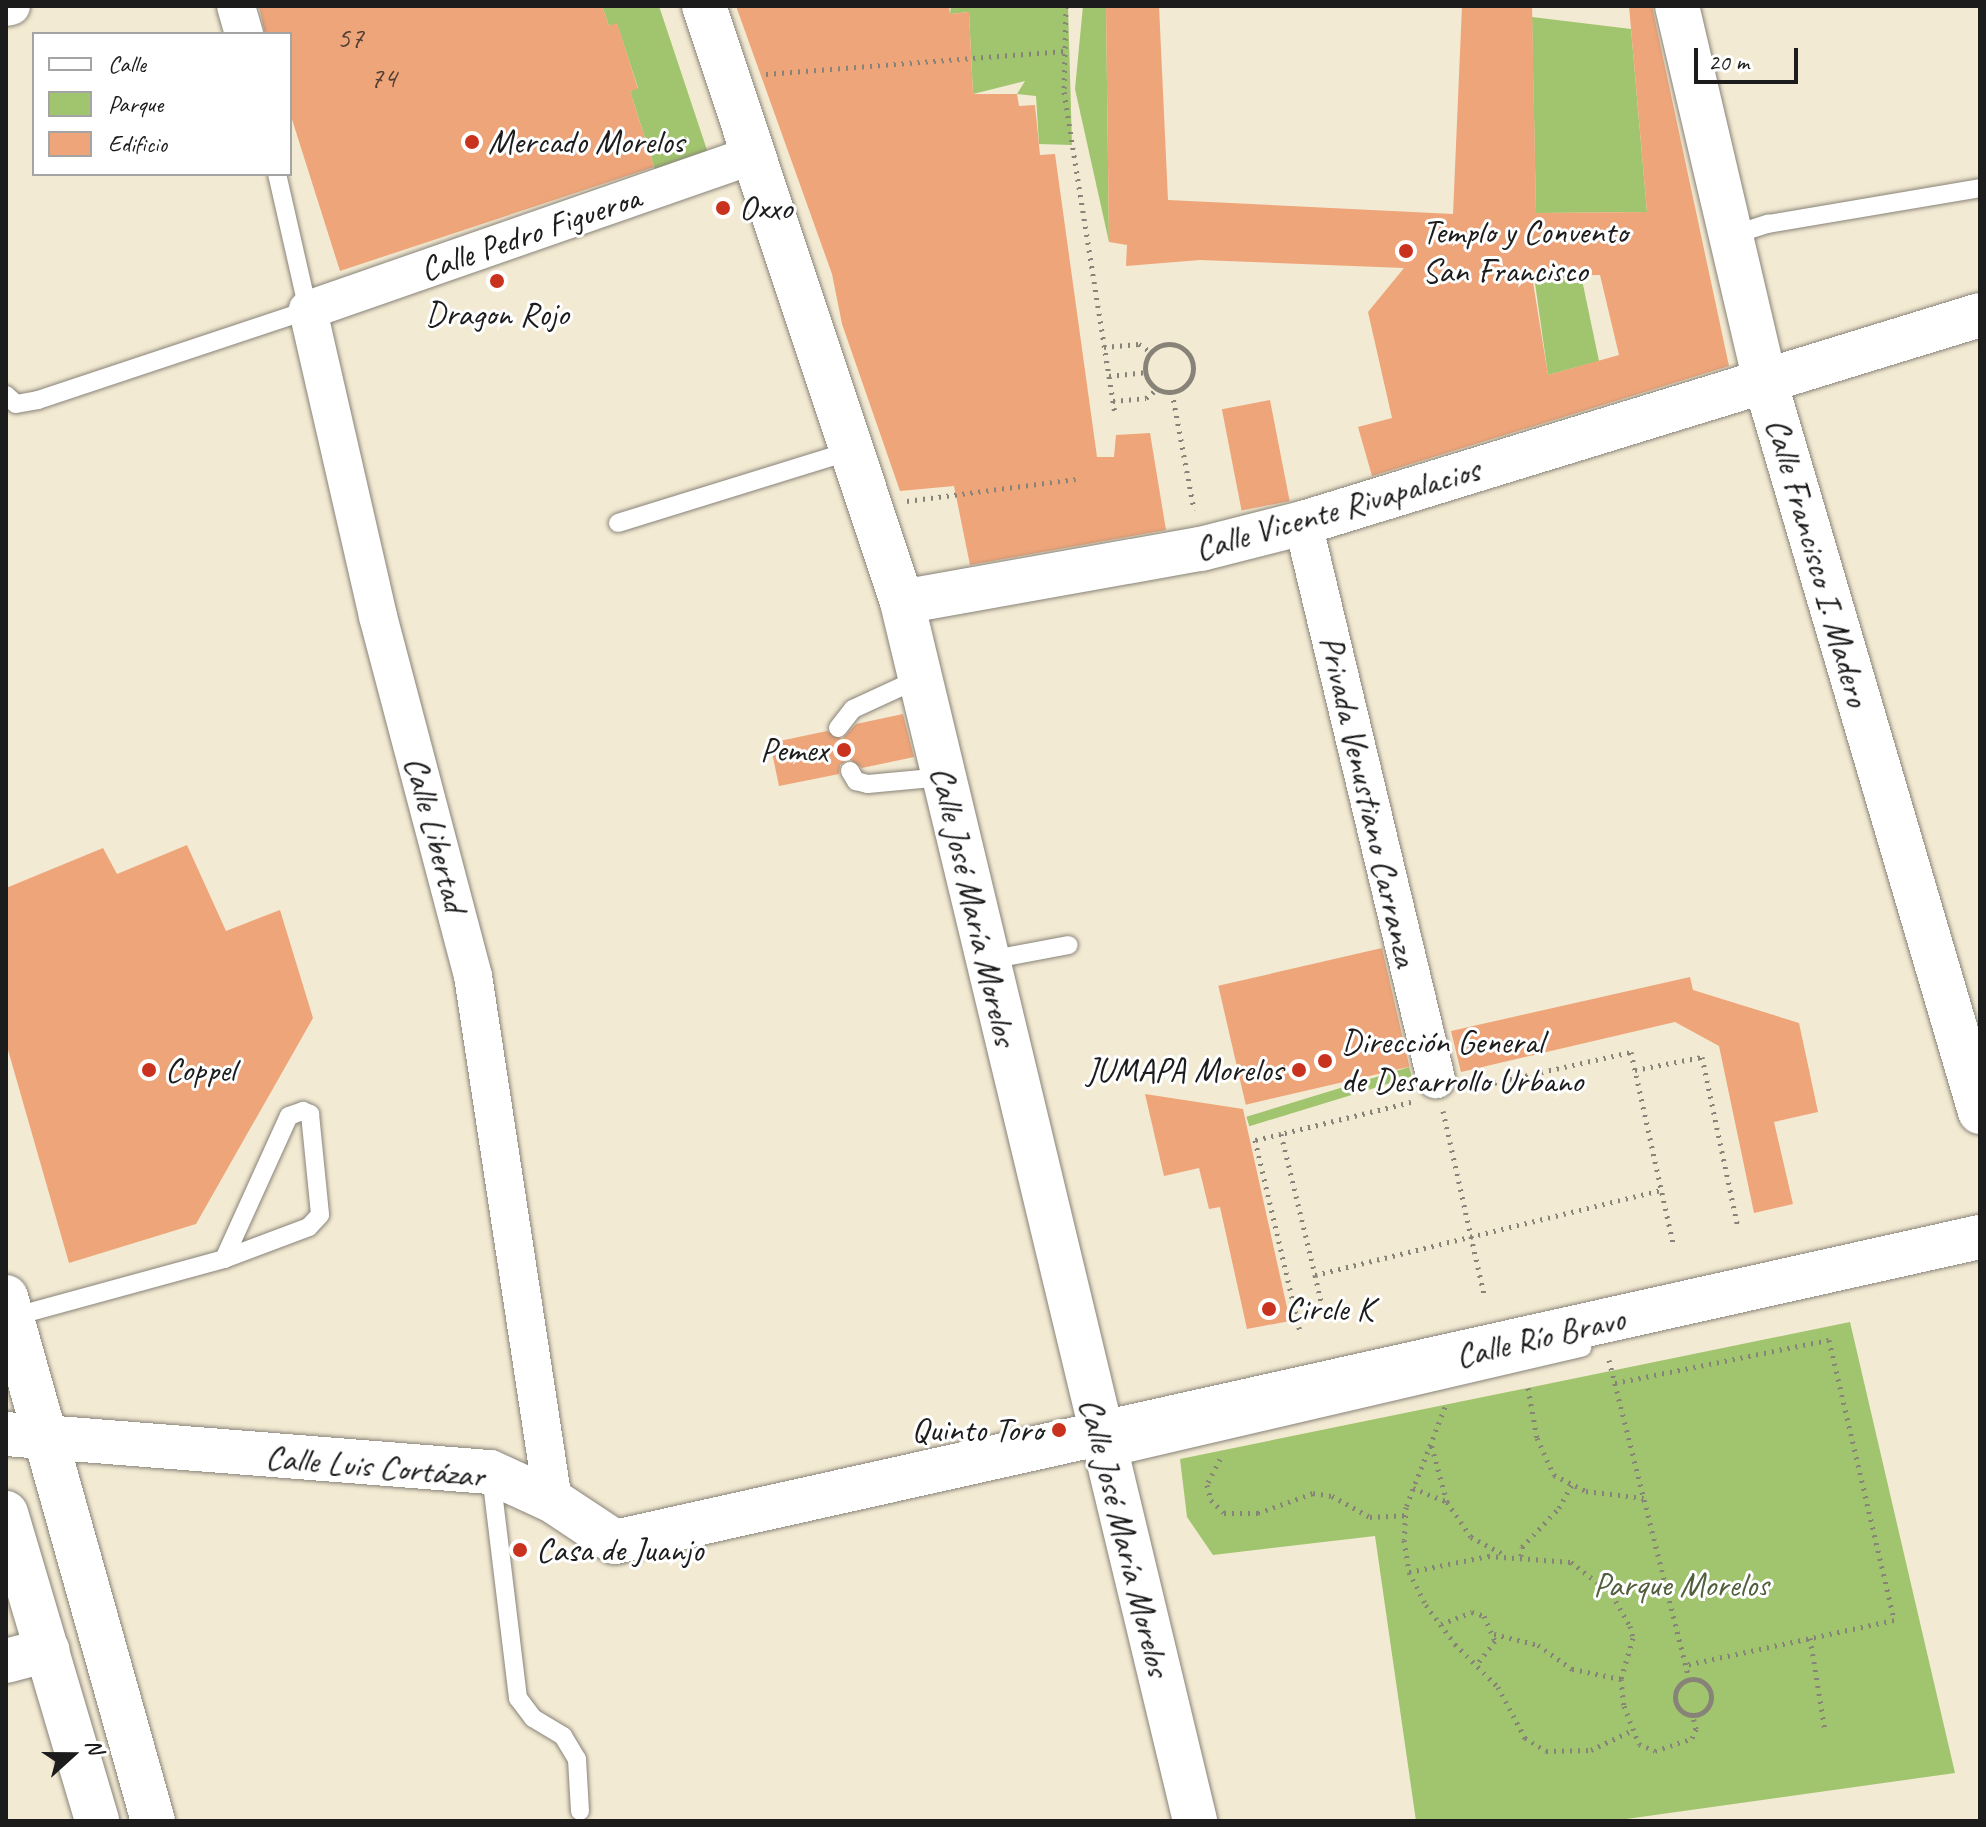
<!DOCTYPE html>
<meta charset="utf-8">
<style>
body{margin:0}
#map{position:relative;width:1986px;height:1827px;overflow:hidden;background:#f3ead3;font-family:Caveat,sans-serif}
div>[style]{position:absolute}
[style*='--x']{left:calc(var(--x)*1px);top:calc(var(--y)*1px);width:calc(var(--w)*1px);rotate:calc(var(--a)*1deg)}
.green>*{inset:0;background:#a1c46e;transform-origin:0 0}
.building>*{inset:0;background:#eea57a;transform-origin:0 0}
.path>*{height:5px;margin-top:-2.5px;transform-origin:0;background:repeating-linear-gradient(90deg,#888378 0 2px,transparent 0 8px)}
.path>.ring{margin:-2.5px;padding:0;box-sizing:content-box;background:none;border:5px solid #888378;border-radius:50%}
.roads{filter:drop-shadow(0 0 2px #888378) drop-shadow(0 0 2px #888378)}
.lane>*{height:18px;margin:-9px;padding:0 9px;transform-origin:9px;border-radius:9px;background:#fff}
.street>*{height:38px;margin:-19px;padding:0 19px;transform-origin:19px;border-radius:19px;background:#fff}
.secondary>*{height:44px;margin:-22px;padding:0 22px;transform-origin:22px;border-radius:22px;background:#fff}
.primary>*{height:44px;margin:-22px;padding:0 22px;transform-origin:22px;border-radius:22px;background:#fff}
.dots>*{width:22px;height:22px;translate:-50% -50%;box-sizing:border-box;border:4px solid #fff;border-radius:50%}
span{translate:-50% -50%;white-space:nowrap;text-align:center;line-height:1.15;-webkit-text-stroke:6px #fff;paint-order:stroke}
.number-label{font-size:30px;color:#503e34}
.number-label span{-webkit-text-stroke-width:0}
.poi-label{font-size:34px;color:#1c1c1c}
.left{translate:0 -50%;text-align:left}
.right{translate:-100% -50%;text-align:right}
.street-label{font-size:34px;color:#1c1c1c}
.park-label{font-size:34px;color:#515f3d}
.frame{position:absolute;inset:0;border:8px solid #1c1c1c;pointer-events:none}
.legend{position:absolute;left:32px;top:32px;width:260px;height:144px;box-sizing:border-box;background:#fff;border:2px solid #a4a4a4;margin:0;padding:10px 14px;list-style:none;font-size:24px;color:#1c1c1c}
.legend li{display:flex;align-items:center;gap:16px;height:40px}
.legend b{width:40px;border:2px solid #a4a4a4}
.north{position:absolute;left:32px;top:1715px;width:80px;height:80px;-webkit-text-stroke:6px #fff;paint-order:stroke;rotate:69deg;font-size:22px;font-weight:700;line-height:32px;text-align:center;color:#1c1c1c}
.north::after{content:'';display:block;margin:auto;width:28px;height:36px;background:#1c1c1c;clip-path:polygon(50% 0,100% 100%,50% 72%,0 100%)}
.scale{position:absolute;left:1694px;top:48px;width:104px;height:36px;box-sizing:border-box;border:4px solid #1c1c1c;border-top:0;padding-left:10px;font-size:24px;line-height:28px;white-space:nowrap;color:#1c1c1c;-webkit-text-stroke:6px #fff;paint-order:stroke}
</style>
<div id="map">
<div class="green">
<i style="clip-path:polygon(602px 6px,659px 6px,708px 153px,655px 170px,630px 91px,638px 88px,617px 24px,609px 26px)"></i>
<i style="clip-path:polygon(951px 6px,1068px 6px,1072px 145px,1039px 144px,1036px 96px,1017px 94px,1025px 81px,973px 94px,969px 12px,950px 14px)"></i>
<i style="clip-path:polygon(1083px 6px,1106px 6px,1109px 242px,1075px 89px)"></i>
<i style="clip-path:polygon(1532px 17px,1631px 29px,1647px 212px,1536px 213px)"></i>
<i style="clip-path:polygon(1581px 275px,1599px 361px,1548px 375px,1534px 276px)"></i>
<i style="left:1409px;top:1067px;width:10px;height:170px;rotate:73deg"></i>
<i style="clip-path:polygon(1850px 1322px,1955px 1773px,1612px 1821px,1416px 1821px,1375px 1536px,1213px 1555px,1187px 1517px,1180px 1459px)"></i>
</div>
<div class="building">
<i style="clip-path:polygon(259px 6px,602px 6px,609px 26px,617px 23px,638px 89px,630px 91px,654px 167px,340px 271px,290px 113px,290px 34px,265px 34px)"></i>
<i style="clip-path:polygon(736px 6px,949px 6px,950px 14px,969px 12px,973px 94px,1017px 94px,1019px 106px,1035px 105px,1040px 155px,1055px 154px,1097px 457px,1114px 457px,1116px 435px,1150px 433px,1166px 530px,970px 565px,954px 486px,900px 491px,842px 324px,832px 274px)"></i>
<i style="clip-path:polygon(evenodd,1106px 6px,1159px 6px,1168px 200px,1453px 214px,1462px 6px,1532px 6px,1536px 213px,1647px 212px,1629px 6px,1652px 6px,1729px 366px,1372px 476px,1358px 427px,1392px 418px,1368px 312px,1404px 268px,1200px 260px,1126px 266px,1127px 245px,1109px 242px,1106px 6px,1600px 275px,1619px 355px,1548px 375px,1532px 276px,1600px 275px)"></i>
<i style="left:1270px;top:400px;width:103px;height:49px;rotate:79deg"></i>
<i style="clip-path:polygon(903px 714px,914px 757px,862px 768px,849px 759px,840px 765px,839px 774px,779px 786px,770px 743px,827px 731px,842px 739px,856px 724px)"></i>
<i style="clip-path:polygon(187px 845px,226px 931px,280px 910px,313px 1018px,196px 1224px,69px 1263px,6px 1043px,6px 888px,103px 848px,117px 874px)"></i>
<i style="left:1382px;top:948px;width:122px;height:168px;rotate:77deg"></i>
<i style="clip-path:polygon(1690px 977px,1693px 990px,1799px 1023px,1818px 1112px,1774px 1122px,1793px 1204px,1754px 1213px,1719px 1046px,1675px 1022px,1461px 1072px,1451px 1031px)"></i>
<i style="clip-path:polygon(1145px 1094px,1243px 1109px,1290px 1321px,1247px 1329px,1220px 1207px,1209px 1209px,1199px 1168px,1164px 1176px)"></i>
</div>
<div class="path">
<i style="--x:1066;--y:6;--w:86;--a:91.3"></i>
<i style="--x:1064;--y:92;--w:326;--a:81"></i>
<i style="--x:766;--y:74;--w:299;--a:-4.4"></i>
<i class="ring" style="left:1145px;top:344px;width:43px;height:43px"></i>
<i style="--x:1104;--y:347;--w:35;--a:-5"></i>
<i style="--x:1139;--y:344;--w:14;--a:34"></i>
<i style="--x:1109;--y:376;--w:36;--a:-6"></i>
<i style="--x:1172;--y:392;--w:120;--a:79.4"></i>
<i style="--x:1113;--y:401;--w:33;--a:-5"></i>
<i style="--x:1146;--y:398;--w:14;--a:-39"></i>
<i style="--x:907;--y:501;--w:170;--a:-7.4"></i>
<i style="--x:1635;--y:1070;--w:68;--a:-11"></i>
<i style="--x:1702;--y:1057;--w:175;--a:78.1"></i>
<i style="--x:1471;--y:1088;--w:164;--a:-12.7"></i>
<i style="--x:1631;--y:1052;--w:196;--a:77.6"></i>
<i style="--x:1411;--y:1102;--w:134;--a:166.2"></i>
<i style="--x:1281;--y:1134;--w:145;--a:76.4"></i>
<i style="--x:1315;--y:1275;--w:357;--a:-13.8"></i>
<i style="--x:1443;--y:1111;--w:189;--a:77.4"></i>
<i style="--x:1281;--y:1134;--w:27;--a:167"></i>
<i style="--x:1255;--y:1140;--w:197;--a:76.8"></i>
<i style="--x:1315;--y:1275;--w:45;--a:77.2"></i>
<i style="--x:1609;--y:1360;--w:329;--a:75.9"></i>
<i style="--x:1615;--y:1383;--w:218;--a:-11.4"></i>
<i style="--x:1829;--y:1340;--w:287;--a:76.9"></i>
<i style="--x:1894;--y:1620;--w:213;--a:167.8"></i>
<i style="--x:1528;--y:1388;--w:51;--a:79.8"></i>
<i style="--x:1537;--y:1438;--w:41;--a:65.3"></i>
<i style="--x:1554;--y:1475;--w:36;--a:27"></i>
<i style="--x:1586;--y:1491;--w:58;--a:6.9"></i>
<i style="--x:1445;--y:1407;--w:107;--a:111.3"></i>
<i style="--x:1406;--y:1507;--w:33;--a:93"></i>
<i style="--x:1404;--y:1540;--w:32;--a:81"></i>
<i style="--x:1409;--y:1572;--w:37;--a:63"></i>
<i style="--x:1426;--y:1605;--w:49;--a:53.4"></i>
<i style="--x:1455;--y:1644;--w:61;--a:45"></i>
<i style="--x:1498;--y:1687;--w:58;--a:62.1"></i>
<i style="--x:1525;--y:1738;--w:25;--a:32"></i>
<i style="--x:1546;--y:1751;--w:45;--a:-1.3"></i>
<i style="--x:1591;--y:1750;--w:44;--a:-25.4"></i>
<i style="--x:1220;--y:1459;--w:29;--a:117"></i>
<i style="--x:1207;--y:1485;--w:16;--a:75"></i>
<i style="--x:1211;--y:1500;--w:18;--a:45"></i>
<i style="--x:1224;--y:1513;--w:34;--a:0"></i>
<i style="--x:1258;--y:1513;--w:59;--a:-20"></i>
<i style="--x:1313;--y:1493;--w:19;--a:9"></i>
<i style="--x:1332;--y:1496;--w:43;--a:28.9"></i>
<i style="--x:1370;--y:1517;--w:35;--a:-3"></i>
<i style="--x:1413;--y:1488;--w:37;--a:22"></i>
<i style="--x:1447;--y:1502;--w:60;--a:-105.4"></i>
<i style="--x:1447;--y:1502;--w:42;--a:55.6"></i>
<i style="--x:1471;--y:1537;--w:36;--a:28"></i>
<i style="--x:1521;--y:1556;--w:9;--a:-84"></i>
<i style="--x:1522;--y:1547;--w:54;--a:-46.5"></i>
<i style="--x:1559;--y:1508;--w:26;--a:-61"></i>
<i style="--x:1409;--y:1572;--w:81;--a:-11.4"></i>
<i style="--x:1488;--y:1556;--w:83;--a:4.1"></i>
<i style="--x:1571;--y:1562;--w:52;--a:38"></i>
<i style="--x:1612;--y:1594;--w:37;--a:61"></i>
<i style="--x:1630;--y:1626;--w:12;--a:76"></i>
<i style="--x:1633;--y:1638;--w:43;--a:106.3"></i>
<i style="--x:1621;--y:1679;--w:27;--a:84"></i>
<i style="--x:1624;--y:1706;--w:41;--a:68.5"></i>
<i style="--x:1639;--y:1744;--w:17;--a:24"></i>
<i style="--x:1655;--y:1751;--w:39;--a:-19"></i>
<i style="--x:1692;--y:1738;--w:10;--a:-66"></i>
<i style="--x:1696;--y:1729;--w:13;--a:-103"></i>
<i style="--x:1441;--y:1624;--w:33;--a:-21"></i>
<i style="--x:1472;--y:1612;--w:13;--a:18"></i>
<i style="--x:1484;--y:1616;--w:27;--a:66"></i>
<i style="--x:1495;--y:1641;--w:31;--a:128"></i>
<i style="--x:1494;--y:1634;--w:45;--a:14"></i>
<i style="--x:1538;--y:1645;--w:42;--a:35.2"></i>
<i style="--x:1572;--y:1669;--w:50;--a:11.5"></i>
<i style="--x:1810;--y:1638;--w:94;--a:80.8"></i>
<i class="ring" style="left:1675px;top:1679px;width:31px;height:31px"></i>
</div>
<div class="roads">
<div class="lane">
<i style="--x:1730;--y:236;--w:40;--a:-18"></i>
<i style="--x:1768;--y:224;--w:215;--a:-9.6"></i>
<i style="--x:6;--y:395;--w:13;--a:42"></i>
<i style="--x:16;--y:404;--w:22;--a:-10"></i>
<i style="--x:38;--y:400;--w:285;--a:-18.4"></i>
<i style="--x:308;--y:310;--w:139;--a:-102.8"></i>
<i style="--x:618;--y:523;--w:244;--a:-17.2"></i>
<i style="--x:838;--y:728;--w:24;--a:-52"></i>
<i style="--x:853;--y:709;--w:74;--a:-24.8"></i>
<i style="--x:850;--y:771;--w:12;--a:59"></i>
<i style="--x:856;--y:781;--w:12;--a:14"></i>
<i style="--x:868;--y:784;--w:75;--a:-5.3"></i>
<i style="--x:989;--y:960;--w:81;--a:-10.6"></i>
<i style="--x:12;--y:1317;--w:220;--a:-15.3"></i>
<i style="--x:224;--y:1259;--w:157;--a:-65.6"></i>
<i style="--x:289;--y:1116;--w:15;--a:-20"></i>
<i style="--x:303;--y:1111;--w:8;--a:23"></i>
<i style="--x:310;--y:1114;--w:101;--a:84.3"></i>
<i style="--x:320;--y:1215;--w:16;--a:133"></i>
<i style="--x:309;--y:1227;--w:91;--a:159.4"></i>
<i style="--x:1108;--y:1458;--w:487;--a:-13.1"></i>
<i style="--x:491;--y:1475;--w:225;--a:83.1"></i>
<i style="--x:518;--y:1698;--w:25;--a:53"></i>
<i style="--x:533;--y:1718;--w:35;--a:31"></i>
<i style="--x:563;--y:1736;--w:27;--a:59"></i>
<i style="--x:577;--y:1759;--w:52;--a:86.7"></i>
</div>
<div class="street">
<i style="--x:236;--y:6;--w:29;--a:74"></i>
<i style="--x:6;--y:7;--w:5;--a:-11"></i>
<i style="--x:1303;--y:523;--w:572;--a:76.55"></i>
<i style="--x:553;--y:1501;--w:531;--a:-98.66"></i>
<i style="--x:473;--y:976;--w:372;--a:-104.8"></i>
<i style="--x:378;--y:616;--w:314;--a:-102.9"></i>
<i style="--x:308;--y:310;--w:469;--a:-19.2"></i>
</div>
<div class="secondary">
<i style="--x:704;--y:6;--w:628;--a:71.62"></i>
<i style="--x:902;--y:602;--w:1254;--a:76.48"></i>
<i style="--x:1677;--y:6;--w:385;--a:76.8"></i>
<i style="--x:1765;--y:381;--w:762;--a:73.61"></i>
<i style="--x:902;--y:602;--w:304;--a:-10.1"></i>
<i style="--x:1201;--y:549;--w:105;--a:-14.3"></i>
<i style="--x:1303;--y:523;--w:708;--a:-17.08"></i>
</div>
<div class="primary">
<i style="--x:6;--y:1297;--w:544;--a:74.33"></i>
<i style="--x:6;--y:1434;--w:485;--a:4.5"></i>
<i style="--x:490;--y:1472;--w:69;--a:24.7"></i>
<i style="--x:553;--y:1501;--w:74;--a:33.5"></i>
<i style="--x:615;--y:1542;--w:1399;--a:-12.6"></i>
<i style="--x:6;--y:1513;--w:321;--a:73.5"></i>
<i style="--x:6;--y:1661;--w:43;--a:-14.7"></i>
</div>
</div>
<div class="dots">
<i style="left:472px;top:142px;background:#c8321e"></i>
<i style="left:723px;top:208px;background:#c8321e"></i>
<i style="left:1406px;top:251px;background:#c8321e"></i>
<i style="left:497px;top:281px;background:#c8321e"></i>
<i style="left:844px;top:750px;background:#c8321e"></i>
<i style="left:1325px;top:1061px;background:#c8321e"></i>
<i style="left:149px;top:1070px;background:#c8321e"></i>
<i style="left:1299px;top:1070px;background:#c8321e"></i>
<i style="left:1269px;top:1309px;background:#c8321e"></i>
<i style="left:1059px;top:1430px;background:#c8321e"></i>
<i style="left:520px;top:1550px;background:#c8321e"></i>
</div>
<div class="number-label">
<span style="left:350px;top:37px">57</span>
<span style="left:383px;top:77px">74</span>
</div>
<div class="poi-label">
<span class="left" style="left:488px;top:142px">Mercado Morelos</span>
<span class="left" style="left:739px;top:208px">Oxxo</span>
<span class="left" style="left:1422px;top:251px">Templo y Convento<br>San Francisco</span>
<span style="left:497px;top:314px">Dragon Rojo</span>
<span class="right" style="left:828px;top:750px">Pemex</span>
<span class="left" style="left:1341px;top:1061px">Dirección General<br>de Desarrollo Urbano</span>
<span class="left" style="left:165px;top:1070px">Coppel</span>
<span class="right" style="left:1283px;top:1070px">JUMAPA Morelos</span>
<span class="left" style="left:1285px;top:1309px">Circle K</span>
<span class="right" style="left:1043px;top:1430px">Quinto Toro</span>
<span class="left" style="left:536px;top:1550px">Casa de Juanjo</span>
</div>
<div class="street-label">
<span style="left:530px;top:233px;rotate:-19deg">Calle Pedro Figueroa</span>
<span style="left:1337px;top:509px;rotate:-16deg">Calle Vicente Rivapalacios</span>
<span style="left:1818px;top:562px;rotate:74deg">Calle Francisco I. Madero</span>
<span style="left:1369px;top:801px;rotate:77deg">Privada Venustiano Carranza</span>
<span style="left:436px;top:834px;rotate:75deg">Calle Libertad</span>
<span style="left:974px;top:906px;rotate:77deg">Calle José María Morelos</span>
<span style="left:1540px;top:1337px;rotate:-13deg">Calle Río Bravo</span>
<span style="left:375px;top:1466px;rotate:5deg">Calle Luis Cortázar</span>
<span style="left:1125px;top:1537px;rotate:76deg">Calle José María Morelos</span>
</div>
<div class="park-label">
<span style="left:1681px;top:1585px">Parque Morelos</span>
</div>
<div class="frame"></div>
<ul class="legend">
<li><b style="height:10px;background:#fff"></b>Calle</li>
<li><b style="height:22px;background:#a1c46e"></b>Parque</li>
<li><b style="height:22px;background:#eea57a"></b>Edificio</li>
</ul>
<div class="north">N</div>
<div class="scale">20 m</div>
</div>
